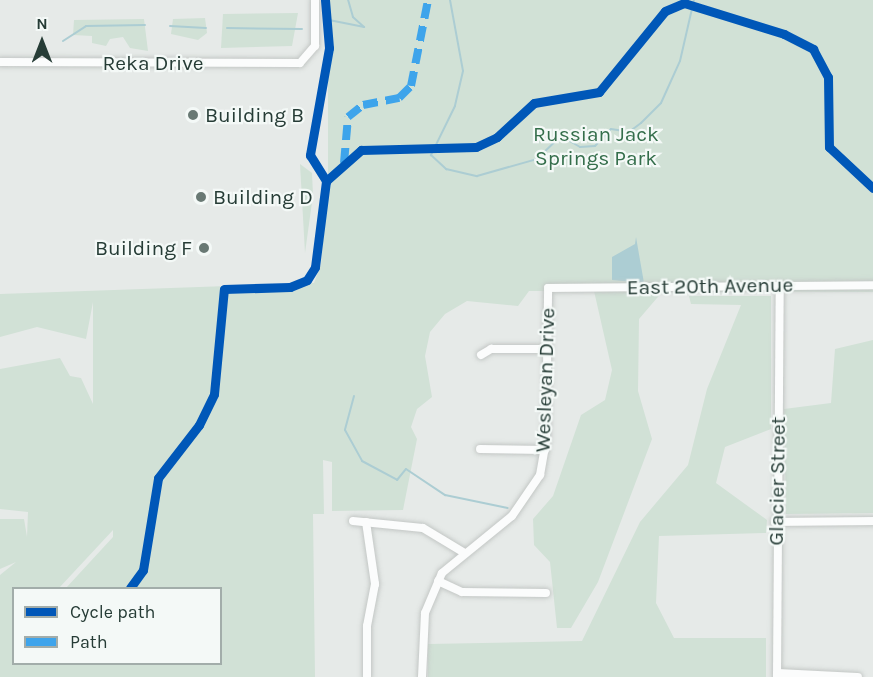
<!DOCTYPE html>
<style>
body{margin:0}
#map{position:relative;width:873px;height:677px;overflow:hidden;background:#e6eae8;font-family:Karla,sans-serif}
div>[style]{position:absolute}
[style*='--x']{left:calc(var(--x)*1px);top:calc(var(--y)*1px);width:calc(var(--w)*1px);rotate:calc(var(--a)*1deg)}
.green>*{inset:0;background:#d1e1d6}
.water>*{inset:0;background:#accdd3}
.stream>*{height:2px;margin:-1px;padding:0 1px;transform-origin:1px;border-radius:1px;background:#accdd3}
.roads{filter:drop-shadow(0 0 2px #c3c7c5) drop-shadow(0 0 2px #c3c7c5)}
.minor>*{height:8px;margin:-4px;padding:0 4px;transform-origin:4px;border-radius:4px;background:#fbfcfc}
.quiet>*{height:8px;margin-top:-4px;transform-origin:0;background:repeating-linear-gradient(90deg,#3ea4eb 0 15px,transparent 0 23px)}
.cycleway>*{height:9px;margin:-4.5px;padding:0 4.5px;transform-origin:4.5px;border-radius:4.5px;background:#0057b8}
.dots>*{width:16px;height:16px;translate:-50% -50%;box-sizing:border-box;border:3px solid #f4f9f7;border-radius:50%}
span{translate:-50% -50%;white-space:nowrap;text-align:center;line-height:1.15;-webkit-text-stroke:4.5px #f4f9f7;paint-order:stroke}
.street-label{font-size:21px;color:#263c36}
.poi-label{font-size:21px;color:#263c36}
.left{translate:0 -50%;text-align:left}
.right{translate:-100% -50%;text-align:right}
.park-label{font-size:21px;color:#346e4b}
.legend{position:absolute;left:12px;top:587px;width:210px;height:78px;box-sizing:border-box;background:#f4f9f7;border:2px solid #a2adaa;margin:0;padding:8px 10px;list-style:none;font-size:18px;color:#263c36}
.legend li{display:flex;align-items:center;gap:12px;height:30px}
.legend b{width:30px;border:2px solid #a2adaa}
.north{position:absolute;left:12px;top:12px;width:60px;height:60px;-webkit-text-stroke:4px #f4f9f7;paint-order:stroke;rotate:0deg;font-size:16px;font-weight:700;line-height:24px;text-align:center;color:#263c36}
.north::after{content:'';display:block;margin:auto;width:21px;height:27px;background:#263c36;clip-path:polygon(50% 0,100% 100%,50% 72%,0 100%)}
</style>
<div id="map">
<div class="green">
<i style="clip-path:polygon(evenodd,328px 0,873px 0,873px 292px,663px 291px,639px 319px,638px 391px,652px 439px,598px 582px,571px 628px,557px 628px,550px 562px,534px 545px,533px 519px,553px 496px,581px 415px,605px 400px,612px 370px,594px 291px,529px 291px,518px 306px,467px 301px,445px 314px,430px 332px,425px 356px,432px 397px,417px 409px,411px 427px,417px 439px,403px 510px,332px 511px,332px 462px,323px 460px,324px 514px,313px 514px,315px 677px,0 677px,0 575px,16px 562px,0 569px,0 519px,24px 519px,27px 537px,28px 512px,0 509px,0 369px,60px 358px,70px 376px,81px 378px,93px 404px,93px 302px,86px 339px,37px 327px,0 337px,0 294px,314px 283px,321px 264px,328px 181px,328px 0,113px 530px,113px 537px,66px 588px,220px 588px,220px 664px,14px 664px,14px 588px,59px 588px,113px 530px)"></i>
<i style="clip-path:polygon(298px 13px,292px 46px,221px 48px,223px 14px)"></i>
<i style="clip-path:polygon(205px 18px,207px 33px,198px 40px,171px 34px,173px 19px)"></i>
<i style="clip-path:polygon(144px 19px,148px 51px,130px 48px,123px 37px,110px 39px,106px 46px,92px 43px,92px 36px,73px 35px,74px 20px)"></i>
<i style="clip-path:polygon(300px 164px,312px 173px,313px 195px,305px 253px)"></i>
<i style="clip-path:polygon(689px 296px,771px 296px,771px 429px,725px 447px,716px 483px,767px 520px,766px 533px,659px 536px,656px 603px,674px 638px,766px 638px,766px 677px,428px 677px,428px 644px,582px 641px,640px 522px,688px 465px,707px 389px,741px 305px,691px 304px)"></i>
<i style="clip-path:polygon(873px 340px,873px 513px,786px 514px,784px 409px,831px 403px,835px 349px)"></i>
</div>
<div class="water">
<i style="clip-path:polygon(636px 237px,644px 283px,612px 280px,612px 257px,635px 244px)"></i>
</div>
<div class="stream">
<i style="--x:450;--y:0;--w:72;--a:79.6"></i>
<i style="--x:463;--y:71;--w:36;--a:103"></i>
<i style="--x:455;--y:106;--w:55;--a:116.1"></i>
<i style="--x:431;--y:155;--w:21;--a:43"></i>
<i style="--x:446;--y:169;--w:32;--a:13"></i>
<i style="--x:477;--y:176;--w:62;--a:-15.8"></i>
<i style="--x:537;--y:159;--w:33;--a:-44"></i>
<i style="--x:561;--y:136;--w:22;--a:30"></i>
<i style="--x:580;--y:147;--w:15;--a:-4"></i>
<i style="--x:595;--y:146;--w:23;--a:-47"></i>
<i style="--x:611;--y:129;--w:18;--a:9"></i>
<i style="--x:629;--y:132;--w:15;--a:-37"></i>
<i style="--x:641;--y:123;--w:28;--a:-45"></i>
<i style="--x:661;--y:103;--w:46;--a:-65.7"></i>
<i style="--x:680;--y:61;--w:63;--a:-77.1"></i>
<i style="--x:324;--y:19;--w:41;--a:11.3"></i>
<i style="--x:364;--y:27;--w:15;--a:-138"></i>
<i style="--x:353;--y:17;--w:18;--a:-106"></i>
<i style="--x:170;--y:26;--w:36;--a:3"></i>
<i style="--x:227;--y:28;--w:75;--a:0.8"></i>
<i style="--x:63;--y:41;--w:27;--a:-33"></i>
<i style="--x:86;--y:26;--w:59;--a:-1"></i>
<i style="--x:354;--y:396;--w:35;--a:105"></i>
<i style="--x:345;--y:430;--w:35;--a:61"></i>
<i style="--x:362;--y:461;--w:40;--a:28"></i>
<i style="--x:397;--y:480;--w:14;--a:-51"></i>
<i style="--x:406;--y:469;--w:47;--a:33.7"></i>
<i style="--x:445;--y:495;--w:64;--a:11.7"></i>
</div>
<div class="roads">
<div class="minor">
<i style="--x:0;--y:62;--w:300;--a:0.2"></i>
<i style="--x:300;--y:63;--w:23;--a:-49"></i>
<i style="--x:315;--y:46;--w:46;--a:-90"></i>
<i style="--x:481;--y:355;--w:12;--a:-31"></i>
<i style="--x:491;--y:349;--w:55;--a:0"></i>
<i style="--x:480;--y:449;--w:65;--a:0.9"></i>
<i style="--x:353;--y:521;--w:70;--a:5.7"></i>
<i style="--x:423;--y:528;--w:47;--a:31"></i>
<i style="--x:366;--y:522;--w:63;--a:81.7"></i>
<i style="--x:375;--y:584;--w:43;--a:100.8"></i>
<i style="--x:367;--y:626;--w:51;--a:90"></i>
<i style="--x:775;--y:522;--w:98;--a:-0.6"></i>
<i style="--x:438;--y:581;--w:26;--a:25"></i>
<i style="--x:462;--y:592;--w:84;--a:0.7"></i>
<i style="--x:777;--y:673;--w:81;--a:2.8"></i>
<i style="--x:422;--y:677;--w:64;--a:-87.3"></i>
<i style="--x:425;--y:613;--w:43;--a:-67"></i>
<i style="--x:442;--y:573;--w:90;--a:-39.2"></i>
<i style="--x:512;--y:516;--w:50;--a:-55.7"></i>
<i style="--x:540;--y:475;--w:36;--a:-80"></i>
<i style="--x:546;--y:440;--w:152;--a:-89.2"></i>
<i style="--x:548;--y:288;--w:325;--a:-0.5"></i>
<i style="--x:777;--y:677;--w:392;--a:-89.6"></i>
</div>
</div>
<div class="quiet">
<i style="--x:344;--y:163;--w:46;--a:-85"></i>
<i style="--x:348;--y:117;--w:19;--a:-39"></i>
<i style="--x:363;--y:105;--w:37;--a:-11"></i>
<i style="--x:399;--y:98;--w:17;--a:-45"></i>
<i style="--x:411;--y:86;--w:88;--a:-78.8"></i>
</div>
<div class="cycleway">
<i style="--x:325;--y:0;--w:48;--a:85.2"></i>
<i style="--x:329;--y:48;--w:109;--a:100.1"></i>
<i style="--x:310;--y:155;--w:31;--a:58"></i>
<i style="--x:130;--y:588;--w:22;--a:-54"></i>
<i style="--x:143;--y:570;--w:93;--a:-80.7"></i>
<i style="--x:158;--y:478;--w:67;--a:-52.3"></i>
<i style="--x:199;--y:425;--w:34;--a:-64"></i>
<i style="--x:214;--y:394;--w:105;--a:-84.6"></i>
<i style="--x:224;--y:289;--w:66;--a:-1.7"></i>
<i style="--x:290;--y:287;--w:18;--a:-22"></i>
<i style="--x:307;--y:280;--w:15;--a:-58"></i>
<i style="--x:315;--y:267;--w:87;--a:-82.7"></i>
<i style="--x:326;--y:181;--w:47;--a:-41.5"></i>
<i style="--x:361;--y:150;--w:115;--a:-1.5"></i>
<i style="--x:476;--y:147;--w:23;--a:-25"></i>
<i style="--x:497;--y:137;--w:50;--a:-42.6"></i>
<i style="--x:534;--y:103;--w:66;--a:-9.6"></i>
<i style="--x:599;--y:92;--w:104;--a:-50.8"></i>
<i style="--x:665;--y:11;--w:21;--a:-23"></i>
<i style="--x:684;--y:3;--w:105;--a:17.2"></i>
<i style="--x:784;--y:34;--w:33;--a:27"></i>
<i style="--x:813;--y:49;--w:32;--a:62"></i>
<i style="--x:828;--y:77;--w:70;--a:89.2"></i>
<i style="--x:829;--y:147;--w:60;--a:43"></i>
</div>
<div class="dots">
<i style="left:193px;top:115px;background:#697974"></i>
<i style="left:201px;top:197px;background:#697974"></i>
<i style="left:204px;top:248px;background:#697974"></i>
</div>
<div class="street-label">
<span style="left:153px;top:63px">Reka Drive</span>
<span style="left:710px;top:286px;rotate:-1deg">East 20th Avenue</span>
<span style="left:545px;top:380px;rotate:-88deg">Wesleyan Drive</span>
<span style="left:777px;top:481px;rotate:-89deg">Glacier Street</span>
</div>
<div class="poi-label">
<span class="left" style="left:205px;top:115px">Building B</span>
<span class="left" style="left:213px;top:197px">Building D</span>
<span class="right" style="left:192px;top:248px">Building F</span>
</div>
<div class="park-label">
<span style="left:596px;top:146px">Russian Jack<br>Springs Park</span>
</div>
<ul class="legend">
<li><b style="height:8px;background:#0057b8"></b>Cycle path</li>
<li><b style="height:8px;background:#3ea4eb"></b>Path</li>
</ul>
<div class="north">N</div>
</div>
